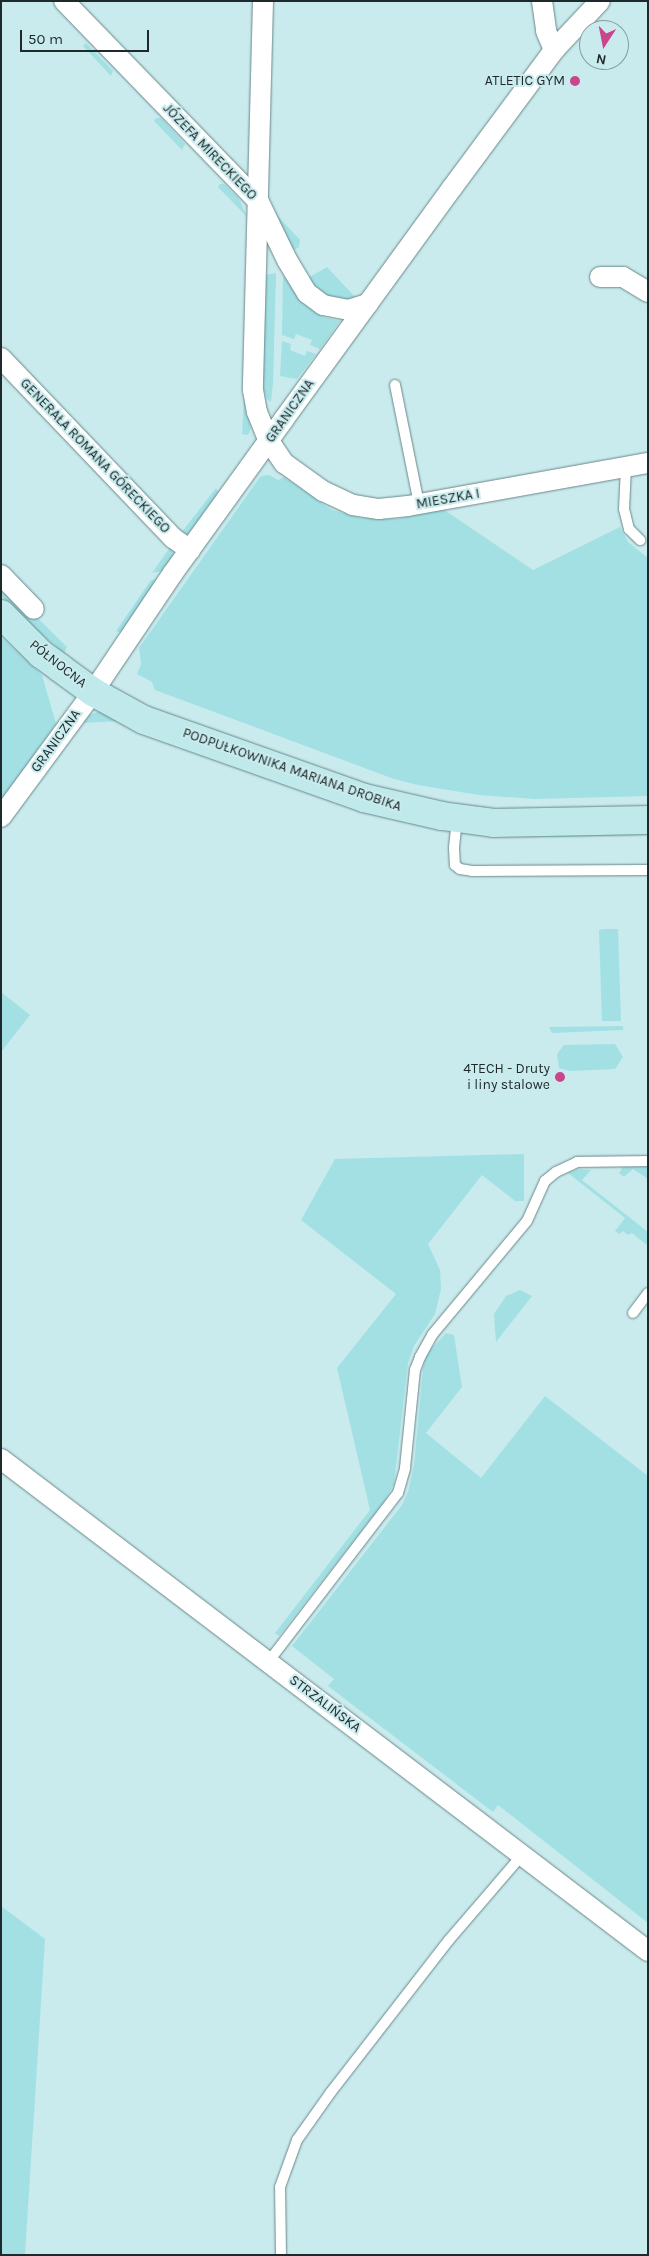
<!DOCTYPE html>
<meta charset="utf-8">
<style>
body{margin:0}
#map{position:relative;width:649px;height:2256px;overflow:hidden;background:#caebed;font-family:Karla,sans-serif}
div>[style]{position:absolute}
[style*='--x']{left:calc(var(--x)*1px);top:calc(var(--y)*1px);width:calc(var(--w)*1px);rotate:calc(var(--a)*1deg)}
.green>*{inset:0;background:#a2e0e4}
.roads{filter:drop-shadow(0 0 1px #698789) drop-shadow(0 0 1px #698789)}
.service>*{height:10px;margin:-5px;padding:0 5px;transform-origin:5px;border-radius:5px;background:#fff}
.minor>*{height:20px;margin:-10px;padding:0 10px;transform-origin:10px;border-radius:10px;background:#fff}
.secondary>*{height:28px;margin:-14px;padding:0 14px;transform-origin:14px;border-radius:14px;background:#bfe9eb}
.dots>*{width:14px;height:14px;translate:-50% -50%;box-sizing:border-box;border:2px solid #caebed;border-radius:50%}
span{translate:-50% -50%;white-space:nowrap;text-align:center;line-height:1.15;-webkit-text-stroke:4px #caebed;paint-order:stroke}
.poi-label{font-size:14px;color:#1d292a}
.right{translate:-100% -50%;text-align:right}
.street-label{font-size:14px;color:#1d292a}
.frame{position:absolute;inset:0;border:2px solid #1d292a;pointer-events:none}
.north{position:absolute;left:579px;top:20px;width:50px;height:50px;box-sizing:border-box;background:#caebed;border:1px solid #859d9f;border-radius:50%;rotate:191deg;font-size:14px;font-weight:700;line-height:20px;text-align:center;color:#1d292a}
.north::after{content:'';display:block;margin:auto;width:18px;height:22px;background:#c9468c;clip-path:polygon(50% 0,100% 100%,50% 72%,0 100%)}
.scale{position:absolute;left:20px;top:30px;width:129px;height:22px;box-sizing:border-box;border:2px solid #1d292a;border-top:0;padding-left:6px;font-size:15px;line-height:18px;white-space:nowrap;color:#1d292a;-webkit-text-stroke:4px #caebed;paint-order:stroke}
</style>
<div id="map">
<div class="green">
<i style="clip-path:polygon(86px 43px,113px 71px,111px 76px,83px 46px)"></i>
<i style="clip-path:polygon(156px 118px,161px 118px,185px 144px,182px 150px,154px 121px)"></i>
<i style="clip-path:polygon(220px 184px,224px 184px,239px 199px,247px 217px,218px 187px)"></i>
<i style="clip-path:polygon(274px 212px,300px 240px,299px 247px,294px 250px)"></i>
<i style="clip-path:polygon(327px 267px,356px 298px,339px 300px,325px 296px,316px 288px,308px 278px)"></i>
<i style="clip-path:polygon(276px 273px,273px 383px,271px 402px,267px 399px,264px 391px,263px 376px,266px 275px)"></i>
<i style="clip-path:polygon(283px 275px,302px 303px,323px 317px,340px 321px,320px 349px,310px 345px,312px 340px,296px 334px,294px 339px,282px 335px)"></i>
<i style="clip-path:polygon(282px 341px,291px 344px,290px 350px,305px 356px,307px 351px,316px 354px,297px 379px,280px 376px)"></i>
<i style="clip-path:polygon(244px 399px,251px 428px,248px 435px,242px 434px)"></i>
<i style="clip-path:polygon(269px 475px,278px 480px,284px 477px,332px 510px,362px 518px,397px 519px,443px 509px,533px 570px,620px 527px,628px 542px,648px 558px,648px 796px,535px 799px,479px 795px,418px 785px,394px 779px,155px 690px,152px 682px,137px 674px,141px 664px,139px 648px,255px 484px,261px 476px)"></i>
<i style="clip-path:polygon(216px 488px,220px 495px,196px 530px,189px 534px,181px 533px)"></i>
<i style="clip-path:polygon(171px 546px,174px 558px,168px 570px,152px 573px)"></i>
<i style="clip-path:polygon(162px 578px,122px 633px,116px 631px,151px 580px)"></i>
<i style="clip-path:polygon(1px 582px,67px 647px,64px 653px,32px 626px,1px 596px)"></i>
<i style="clip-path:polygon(1px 637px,42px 675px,56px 724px,1px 802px)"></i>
<i style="clip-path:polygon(97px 712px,103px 712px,122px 721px,82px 723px,85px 717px)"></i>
<i style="clip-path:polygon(648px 829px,648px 835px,562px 837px,499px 837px,465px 833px)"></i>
<i style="clip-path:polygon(604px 929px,618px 929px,621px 1021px,602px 1021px,599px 930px)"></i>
<i style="clip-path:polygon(1px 992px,30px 1015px,1px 1052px)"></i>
<i style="clip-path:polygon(623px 1026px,623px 1030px,552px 1033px,549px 1027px)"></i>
<i style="clip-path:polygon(615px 1044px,623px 1057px,615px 1069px,570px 1071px,559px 1068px,557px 1054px,564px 1045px)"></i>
<i style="clip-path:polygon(524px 1154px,524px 1201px,515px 1201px,482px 1175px,428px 1244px,440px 1270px,441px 1289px,435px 1314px,414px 1346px,408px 1363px,394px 1484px,384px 1502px,279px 1636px,275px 1633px,370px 1510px,337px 1368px,396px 1294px,301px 1220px,335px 1159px)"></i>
<i style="clip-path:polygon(648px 1166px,648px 1179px,633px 1169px,624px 1177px,619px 1173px,623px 1167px)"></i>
<i style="clip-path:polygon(579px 1169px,591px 1170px,582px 1180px,648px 1232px,648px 1246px,632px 1233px,628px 1235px,623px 1231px,619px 1234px,615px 1231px,625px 1218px,568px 1173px)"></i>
<i style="clip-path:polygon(520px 1290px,532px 1296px,496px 1342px,494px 1314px,506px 1296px)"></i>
<i style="clip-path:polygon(446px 1333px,454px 1335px,462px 1387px,426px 1433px,481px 1478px,545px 1396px,648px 1476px,648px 1923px,498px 1805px,493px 1812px,328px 1686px,334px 1679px,292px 1646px,402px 1505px,408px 1492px,414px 1465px,423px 1368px,427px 1354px)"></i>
<i style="clip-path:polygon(1px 1906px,45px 1939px,25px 2255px,1px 2255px)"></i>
</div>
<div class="roads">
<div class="service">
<i style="--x:395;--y:385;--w:121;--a:78.6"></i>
<i style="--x:626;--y:467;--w:42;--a:92.7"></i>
<i style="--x:624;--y:509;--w:21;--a:76"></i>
<i style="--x:629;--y:529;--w:16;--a:45"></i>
<i style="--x:457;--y:819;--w:29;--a:96"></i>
<i style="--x:454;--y:848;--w:17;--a:87"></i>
<i style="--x:455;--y:865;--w:6;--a:39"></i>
<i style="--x:460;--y:869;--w:12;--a:9"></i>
<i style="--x:472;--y:871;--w:176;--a:-0.3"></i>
<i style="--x:633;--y:1313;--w:25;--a:-53"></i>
<i style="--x:269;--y:1661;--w:212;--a:-52.5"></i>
<i style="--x:398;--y:1493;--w:26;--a:-74"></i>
<i style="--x:405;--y:1468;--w:99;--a:-84.2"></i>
<i style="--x:415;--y:1370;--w:14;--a:-69"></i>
<i style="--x:420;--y:1357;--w:25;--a:-61"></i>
<i style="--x:432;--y:1335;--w:148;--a:-50.2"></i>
<i style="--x:527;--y:1221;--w:44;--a:-65.8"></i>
<i style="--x:545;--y:1181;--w:14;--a:-39"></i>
<i style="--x:556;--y:1172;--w:23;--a:-25"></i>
<i style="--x:577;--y:1162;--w:71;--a:-0.8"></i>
<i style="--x:281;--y:2255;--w:68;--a:-90.8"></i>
<i style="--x:280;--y:2187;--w:50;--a:-70.1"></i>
<i style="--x:297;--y:2140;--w:59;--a:-54.7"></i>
<i style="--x:331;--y:2092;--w:192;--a:-52.2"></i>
<i style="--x:449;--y:1940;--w:112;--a:-49.3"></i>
</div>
<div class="minor">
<i style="--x:64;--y:1;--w:280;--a:45.9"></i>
<i style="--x:259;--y:202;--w:64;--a:64.2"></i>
<i style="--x:287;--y:260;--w:39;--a:59"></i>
<i style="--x:307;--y:293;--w:20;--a:37"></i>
<i style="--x:323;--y:305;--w:25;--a:11"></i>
<i style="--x:348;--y:310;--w:21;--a:-17"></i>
<i style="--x:263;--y:1;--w:389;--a:91.5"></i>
<i style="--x:253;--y:390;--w:22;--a:80"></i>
<i style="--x:257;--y:412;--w:31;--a:68"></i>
<i style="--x:269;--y:441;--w:27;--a:56"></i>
<i style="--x:284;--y:463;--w:48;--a:35.7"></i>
<i style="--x:323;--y:491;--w:33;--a:25"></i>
<i style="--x:353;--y:505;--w:26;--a:9"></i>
<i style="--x:379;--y:509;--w:29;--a:-6"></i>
<i style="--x:408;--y:506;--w:244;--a:-10.2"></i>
<i style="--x:542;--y:1;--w:30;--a:82"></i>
<i style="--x:546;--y:31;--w:21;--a:67"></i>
<i style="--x:600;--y:277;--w:23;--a:0"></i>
<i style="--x:623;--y:277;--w:29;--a:31"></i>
<i style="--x:1;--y:358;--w:249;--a:46.3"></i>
<i style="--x:173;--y:538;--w:21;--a:35"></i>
<i style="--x:1;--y:575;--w:47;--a:45.9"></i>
<i style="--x:1;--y:817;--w:155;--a:-53.6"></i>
<i style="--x:93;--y:692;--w:143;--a:-56.1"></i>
<i style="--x:173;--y:573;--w:190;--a:-54.2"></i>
<i style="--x:284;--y:419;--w:286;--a:-54"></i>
<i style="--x:452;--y:188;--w:172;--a:-53.5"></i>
<i style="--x:554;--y:50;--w:67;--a:-46.8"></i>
<i style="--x:1;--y:1459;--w:813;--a:37.25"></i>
</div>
<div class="secondary">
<i style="--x:1;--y:614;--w:57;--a:45"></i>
<i style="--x:41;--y:654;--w:24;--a:36"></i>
<i style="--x:60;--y:668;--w:41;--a:36"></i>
<i style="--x:93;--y:692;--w:58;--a:28.8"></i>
<i style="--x:144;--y:720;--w:233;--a:19.5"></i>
<i style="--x:364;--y:798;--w:80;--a:13"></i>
<i style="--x:442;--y:816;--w:52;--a:7.7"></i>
<i style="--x:494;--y:823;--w:154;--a:-1.1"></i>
</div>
</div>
<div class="dots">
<i style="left:575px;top:81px;background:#c9468c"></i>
<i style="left:560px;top:1077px;background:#c9468c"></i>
</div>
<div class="poi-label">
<span class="right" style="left:565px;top:81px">ATLETIC GYM</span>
<span class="right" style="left:550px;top:1077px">4TECH - Druty<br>i liny stalowe</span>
</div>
<div class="street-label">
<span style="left:210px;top:152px;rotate:46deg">JÓZEFA MIRECKIEGO</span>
<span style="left:290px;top:411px;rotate:-55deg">GRANICZNA</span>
<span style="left:95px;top:456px;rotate:46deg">GENERAŁA ROMANA GÓRECKIEGO</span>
<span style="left:448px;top:499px;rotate:-10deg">MIESZKA I</span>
<span style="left:58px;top:664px;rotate:38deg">PÓŁNOCNA</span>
<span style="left:56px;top:741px;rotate:-54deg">GRANICZNA</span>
<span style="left:292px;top:770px;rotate:19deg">PODPUŁKOWNIKA MARIANA DROBIKA</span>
<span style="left:325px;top:1704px;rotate:37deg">STRZALIŃSKA</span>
</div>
<div class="frame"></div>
<div class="north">N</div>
<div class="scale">50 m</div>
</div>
